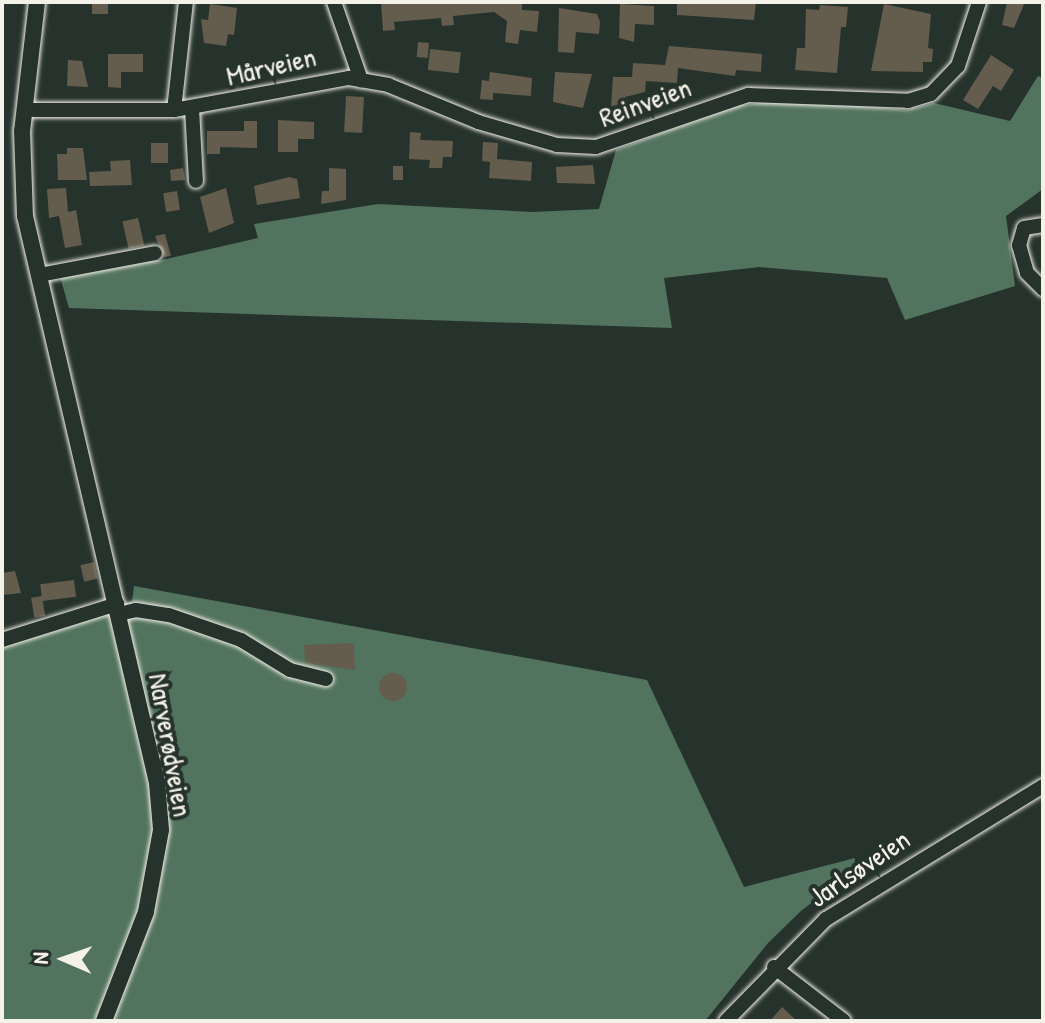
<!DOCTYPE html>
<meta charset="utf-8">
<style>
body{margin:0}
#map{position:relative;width:1045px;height:1023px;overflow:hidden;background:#26332d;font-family:"Patrick Hand",sans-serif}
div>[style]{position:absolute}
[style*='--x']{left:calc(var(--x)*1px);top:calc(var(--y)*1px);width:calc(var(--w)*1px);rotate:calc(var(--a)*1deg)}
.green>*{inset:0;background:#52735e}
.building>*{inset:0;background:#645d4d;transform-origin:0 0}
.round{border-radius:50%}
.roads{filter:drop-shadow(0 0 2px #f4f1e8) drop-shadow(0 0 2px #f4f1e8)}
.minor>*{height:14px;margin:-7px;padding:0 7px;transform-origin:7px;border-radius:7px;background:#26332d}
.major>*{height:16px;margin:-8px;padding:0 8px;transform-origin:8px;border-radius:8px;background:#26332d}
span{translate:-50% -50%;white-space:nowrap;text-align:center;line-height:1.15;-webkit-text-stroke:8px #26332d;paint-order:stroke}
.street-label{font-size:28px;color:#f4f1e8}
.frame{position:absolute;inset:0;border:4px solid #f4f1e8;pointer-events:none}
.north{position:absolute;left:24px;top:919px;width:80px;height:80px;-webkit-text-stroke:6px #26332d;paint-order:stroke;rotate:272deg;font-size:22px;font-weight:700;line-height:32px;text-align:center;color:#f4f1e8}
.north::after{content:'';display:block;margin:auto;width:28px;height:36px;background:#f4f1e8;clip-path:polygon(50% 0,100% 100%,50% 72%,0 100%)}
</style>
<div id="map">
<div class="green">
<i style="clip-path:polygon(1038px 76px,1043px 78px,1043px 189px,1006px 216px,1015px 286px,905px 320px,887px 278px,759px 267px,664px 278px,672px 328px,69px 308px,59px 273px,162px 260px,258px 238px,254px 224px,378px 204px,532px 212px,599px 209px,616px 150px,734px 106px,790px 100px,907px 110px,934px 103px,1010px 121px)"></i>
<i style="clip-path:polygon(134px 586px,647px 680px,744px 887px,855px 858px,854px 872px,802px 910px,768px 943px,705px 1021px,2px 1021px,2px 644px,132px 601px)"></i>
</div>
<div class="building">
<i style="left:92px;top:2px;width:16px;height:12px"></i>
<i style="clip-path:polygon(381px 2px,522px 2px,522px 10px,539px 11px,537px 32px,520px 30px,518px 44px,505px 42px,507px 21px,494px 12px,453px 16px,454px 25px,442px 26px,441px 18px,394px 22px,395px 30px,383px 31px)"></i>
<i style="clip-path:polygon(677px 2px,756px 2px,754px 20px,677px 15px)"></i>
<i style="clip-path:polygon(1007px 2px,1025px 2px,1014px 28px,1002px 25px)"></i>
<i style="clip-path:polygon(210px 4px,237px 8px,234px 35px,228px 34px,226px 46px,204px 43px,201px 19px,208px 20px)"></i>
<i style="clip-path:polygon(620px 4px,654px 6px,654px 25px,635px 24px,634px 42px,619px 38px)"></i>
<i style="clip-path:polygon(884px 4px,931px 14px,928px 48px,933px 49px,932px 62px,923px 62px,923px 72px,871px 71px)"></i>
<i style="clip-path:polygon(820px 5px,848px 7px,846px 27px,841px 27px,837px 73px,795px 70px,797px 48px,805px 48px,806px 9px,819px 10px)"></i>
<i style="clip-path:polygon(559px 8px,597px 14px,600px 22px,599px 34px,576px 32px,574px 53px,558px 52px)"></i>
<i style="left:418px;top:42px;width:11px;height:15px;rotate:5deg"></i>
<i style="clip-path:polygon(669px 46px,762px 54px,761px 72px,736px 70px,735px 76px,678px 68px,677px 83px,646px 81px,645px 92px,625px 97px,624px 107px,611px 106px,613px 77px,632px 77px,633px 63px,665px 65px)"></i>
<i style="left:430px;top:49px;width:31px;height:21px;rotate:6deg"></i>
<i style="clip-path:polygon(108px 54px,143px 54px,143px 72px,121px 72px,121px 88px,108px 87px)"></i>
<i style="clip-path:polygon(991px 55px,1014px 70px,1001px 91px,993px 86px,978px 109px,963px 100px)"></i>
<i style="clip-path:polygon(68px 60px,82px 61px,88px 87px,67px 86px)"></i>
<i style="clip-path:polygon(490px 72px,532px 78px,531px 96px,493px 93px,493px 100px,480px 99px,482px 80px,489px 81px)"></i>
<i style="clip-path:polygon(555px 72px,592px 74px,583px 108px,553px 102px)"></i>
<i style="left:346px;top:96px;width:18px;height:36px;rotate:3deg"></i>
<i style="clip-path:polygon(278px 120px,314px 122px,314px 139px,298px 139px,298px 152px,278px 152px)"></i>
<i style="clip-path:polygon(244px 121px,257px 121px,257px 148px,220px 147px,220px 154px,207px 154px,207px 131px,244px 131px)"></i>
<i style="clip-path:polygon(410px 132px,421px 133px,420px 140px,453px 141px,452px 157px,443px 157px,442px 168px,429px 168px,430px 160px,409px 159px)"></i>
<i style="clip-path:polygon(483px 142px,498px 143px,497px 159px,532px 162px,531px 181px,489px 178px,490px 162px,482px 161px)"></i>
<i style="left:151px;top:143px;width:17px;height:20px"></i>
<i style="clip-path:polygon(67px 148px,83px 148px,87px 180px,58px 180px,57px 154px,67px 154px)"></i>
<i style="clip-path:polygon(130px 160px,132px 185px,90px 186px,89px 172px,111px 171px,110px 161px)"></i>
<i style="clip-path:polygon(593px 165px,595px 184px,557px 183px,556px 167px)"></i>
<i style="left:393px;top:166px;width:10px;height:14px"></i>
<i style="clip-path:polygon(183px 168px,185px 180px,171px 181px,170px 170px)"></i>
<i style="clip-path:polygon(329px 168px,346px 169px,346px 200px,321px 204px,322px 191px,329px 191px)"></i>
<i style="clip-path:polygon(289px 177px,297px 179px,300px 198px,257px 205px,254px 186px)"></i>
<i style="clip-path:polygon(66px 188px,68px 212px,76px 210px,82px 245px,65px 248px,59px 216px,49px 218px,47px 189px)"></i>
<i style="clip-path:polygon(226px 188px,234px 223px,209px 233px,200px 197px)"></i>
<i style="left:177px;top:191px;width:19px;height:14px;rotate:81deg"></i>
<i style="left:138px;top:218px;width:28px;height:16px;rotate:77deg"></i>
<i style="clip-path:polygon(165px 234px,171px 256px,164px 257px,155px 236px)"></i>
<i style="left:94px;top:562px;width:17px;height:14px;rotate:77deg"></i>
<i style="clip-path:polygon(15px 571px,21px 593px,2px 595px,2px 573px)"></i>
<i style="left:74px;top:580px;width:17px;height:34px;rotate:83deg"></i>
<i style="left:42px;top:596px;width:20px;height:11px;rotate:81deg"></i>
<i style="clip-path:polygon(354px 643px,355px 670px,305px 663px,304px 645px)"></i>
<i class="round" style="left:379px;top:673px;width:28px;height:28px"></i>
<i style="clip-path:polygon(782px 1007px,797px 1021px,770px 1021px)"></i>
</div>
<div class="roads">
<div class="minor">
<i style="--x:334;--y:2;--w:83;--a:70.9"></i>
<i style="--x:192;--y:108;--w:73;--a:86.9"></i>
<i style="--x:24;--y:110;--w:150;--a:0"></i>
<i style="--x:174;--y:110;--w:178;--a:-10.4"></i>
<i style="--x:349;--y:78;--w:40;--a:10"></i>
<i style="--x:388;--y:85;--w:97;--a:22.3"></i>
<i style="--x:478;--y:122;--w:82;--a:16.2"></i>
<i style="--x:557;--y:145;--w:39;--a:3"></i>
<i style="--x:596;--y:147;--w:161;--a:-18.9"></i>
<i style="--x:748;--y:95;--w:160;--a:2.1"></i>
<i style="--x:908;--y:101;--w:24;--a:-17"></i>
<i style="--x:931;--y:94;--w:39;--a:-46"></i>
<i style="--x:958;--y:66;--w:67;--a:-71.8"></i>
<i style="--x:174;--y:110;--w:109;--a:-83.7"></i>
<i style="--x:1043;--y:225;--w:19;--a:171"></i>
<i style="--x:1024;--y:228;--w:18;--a:106"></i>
<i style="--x:1019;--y:245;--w:29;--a:74"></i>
<i style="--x:1027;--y:273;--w:23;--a:45"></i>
<i style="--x:39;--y:275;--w:118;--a:-10.7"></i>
<i style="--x:119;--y:614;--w:17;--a:-13"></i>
<i style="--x:136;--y:610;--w:33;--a:9"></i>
<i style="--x:169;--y:615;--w:76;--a:19.1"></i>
<i style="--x:241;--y:640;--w:57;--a:31.5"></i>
<i style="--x:290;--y:670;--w:37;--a:14"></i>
<i style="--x:2;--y:640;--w:121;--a:-17.4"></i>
<i style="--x:774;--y:967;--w:88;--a:37.6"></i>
<i style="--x:726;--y:1021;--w:143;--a:-45.6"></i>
<i style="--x:826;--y:919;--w:255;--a:-31.5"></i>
</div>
<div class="major">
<i style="--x:37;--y:2;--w:130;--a:96.6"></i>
<i style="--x:22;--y:131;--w:85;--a:88"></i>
<i style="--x:25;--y:216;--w:582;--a:76.89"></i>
<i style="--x:157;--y:783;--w:47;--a:85.1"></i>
<i style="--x:161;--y:830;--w:83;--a:100.4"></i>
<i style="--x:146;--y:912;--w:117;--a:111.1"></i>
</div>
</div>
<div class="street-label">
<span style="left:271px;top:66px;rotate:-13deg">Mårveien</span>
<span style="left:645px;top:102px;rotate:-20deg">Reinveien</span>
<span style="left:171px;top:745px;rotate:80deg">Narverødveien</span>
<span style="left:859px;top:868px;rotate:-34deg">Jarlsøveien</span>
</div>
<div class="frame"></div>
<div class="north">N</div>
</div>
